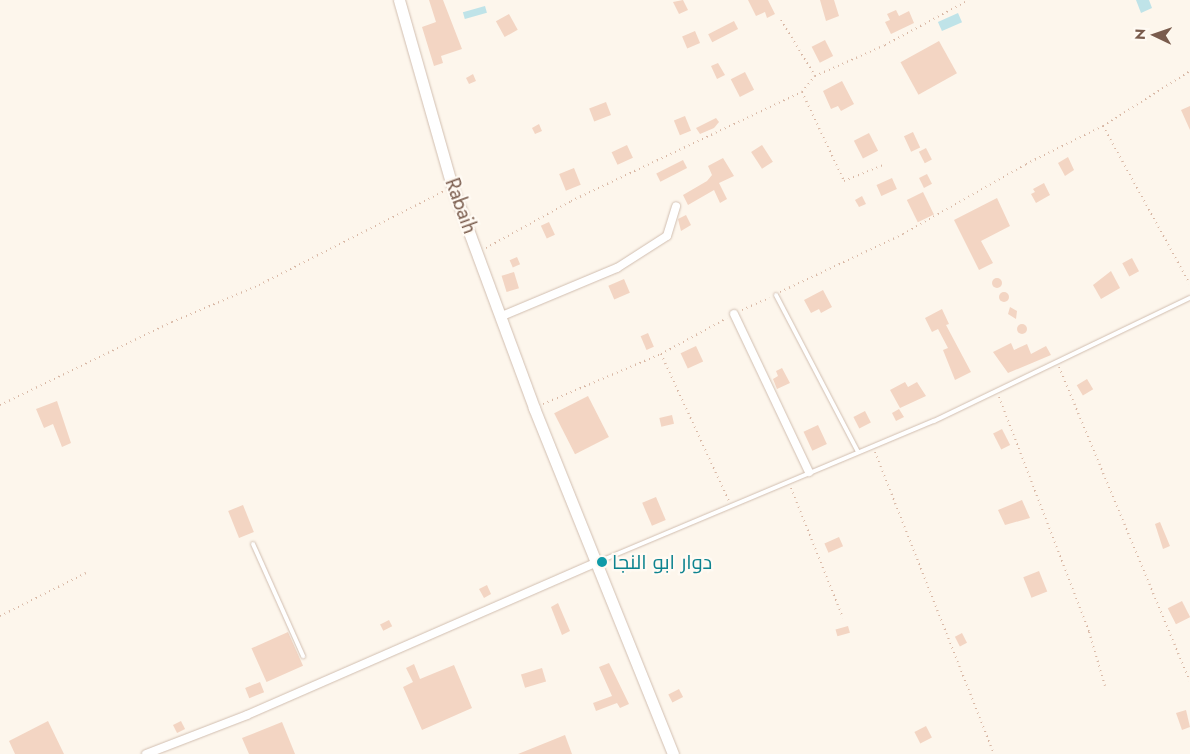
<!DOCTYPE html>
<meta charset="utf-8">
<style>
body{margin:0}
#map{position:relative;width:1190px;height:754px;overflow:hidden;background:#fdf6ec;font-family:Jost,Cairo,sans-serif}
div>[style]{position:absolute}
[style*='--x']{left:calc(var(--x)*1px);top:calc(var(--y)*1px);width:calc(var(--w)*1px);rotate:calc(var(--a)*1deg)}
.water>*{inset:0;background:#bfe3e8;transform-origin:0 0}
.building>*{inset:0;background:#f3d5c3;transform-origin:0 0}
.round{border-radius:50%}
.path>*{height:2px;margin-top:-1px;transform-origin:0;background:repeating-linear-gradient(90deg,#d9b8a5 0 1px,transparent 0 5px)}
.roads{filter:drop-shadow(0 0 1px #d1beb0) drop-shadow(0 0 1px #d1beb0)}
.lane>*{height:4px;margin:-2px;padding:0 2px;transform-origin:2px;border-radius:2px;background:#fff}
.street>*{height:8px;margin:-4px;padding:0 4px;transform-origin:4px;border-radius:4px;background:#fff}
.secondary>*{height:11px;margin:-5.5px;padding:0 5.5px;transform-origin:5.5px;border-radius:5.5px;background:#fff}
.dots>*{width:14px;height:14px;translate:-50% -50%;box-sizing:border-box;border:2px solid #fffaf3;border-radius:50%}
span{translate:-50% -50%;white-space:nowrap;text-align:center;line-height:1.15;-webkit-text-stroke:4.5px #fffaf3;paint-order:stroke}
.street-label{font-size:20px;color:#7a5c4d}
.culture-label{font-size:20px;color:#0d838f}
.left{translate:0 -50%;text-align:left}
.north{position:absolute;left:1130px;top:10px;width:50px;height:50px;-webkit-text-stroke:4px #fffaf3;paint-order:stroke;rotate:273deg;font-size:14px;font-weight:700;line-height:20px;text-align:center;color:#7a5c4d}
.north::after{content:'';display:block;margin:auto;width:18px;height:22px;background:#7a5c4d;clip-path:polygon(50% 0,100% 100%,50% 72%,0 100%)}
</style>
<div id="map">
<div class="water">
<i style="clip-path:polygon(1136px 0,1149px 0,1152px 8px,1141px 13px)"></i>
<i style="left:485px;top:6px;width:7px;height:23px;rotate:74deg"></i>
<i style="left:958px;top:13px;width:10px;height:22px;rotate:66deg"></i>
</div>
<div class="building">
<i style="clip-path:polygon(429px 0,443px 0,462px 49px,441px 56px,443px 63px,434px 66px,422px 27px,436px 22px)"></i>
<i style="clip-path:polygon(683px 0,688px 10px,679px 14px,673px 2px)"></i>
<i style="clip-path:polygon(748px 0,768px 0,775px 14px,767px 18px,765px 12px,756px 16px)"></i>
<i style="clip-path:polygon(820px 0,834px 0,839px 16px,826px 21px)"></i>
<i style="clip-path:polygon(896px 10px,899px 16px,909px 11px,914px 23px,891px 34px,885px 22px,890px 20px,887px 14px)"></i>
<i style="left:509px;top:14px;width:18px;height:15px;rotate:61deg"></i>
<i style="left:734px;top:21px;width:9px;height:29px;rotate:63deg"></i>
<i style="left:695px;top:31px;width:13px;height:14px;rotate:67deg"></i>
<i style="left:825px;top:40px;width:18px;height:15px;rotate:63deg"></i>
<i style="left:939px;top:41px;width:37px;height:44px;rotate:61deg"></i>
<i style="clip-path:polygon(718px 63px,725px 75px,717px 79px,711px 66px)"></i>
<i style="left:745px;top:72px;width:20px;height:16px;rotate:63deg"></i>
<i style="clip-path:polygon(473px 74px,476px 81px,469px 84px,466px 78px)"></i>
<i style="clip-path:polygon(842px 81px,854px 104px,841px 111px,838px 106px,831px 109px,823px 91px)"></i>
<i style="left:606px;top:102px;width:14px;height:18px;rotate:69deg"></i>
<i style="clip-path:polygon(1190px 106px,1190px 130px,1181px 110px)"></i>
<i style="left:685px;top:116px;width:16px;height:12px;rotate:68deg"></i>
<i style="clip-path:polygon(716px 118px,719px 122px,714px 128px,700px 134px,696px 128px)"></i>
<i style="clip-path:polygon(539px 124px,542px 131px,535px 134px,532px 128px)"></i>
<i style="left:913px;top:132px;width:17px;height:10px;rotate:65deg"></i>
<i style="left:869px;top:133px;width:20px;height:17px;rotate:63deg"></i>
<i style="left:627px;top:145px;width:14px;height:17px;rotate:65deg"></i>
<i style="left:762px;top:145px;width:20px;height:13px;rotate:57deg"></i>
<i style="left:926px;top:148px;width:13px;height:8px;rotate:63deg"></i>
<i style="clip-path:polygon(1068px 157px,1074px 170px,1065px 176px,1058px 163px)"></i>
<i style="clip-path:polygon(723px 158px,734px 176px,719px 183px,727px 199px,720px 203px,714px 190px,688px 205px,683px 195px,707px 181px,712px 175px,708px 166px)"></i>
<i style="left:683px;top:160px;width:9px;height:30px;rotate:63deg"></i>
<i style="left:574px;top:168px;width:18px;height:16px;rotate:68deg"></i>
<i style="left:927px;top:174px;width:11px;height:9px;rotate:63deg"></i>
<i style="left:892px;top:178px;width:12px;height:17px;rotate:66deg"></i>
<i style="clip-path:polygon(1044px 183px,1050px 195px,1036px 203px,1031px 194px,1035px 192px,1033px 189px)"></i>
<i style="left:923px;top:192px;width:25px;height:18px;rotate:64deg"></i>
<i style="clip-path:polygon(862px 196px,866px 204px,859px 207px,855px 200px)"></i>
<i style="clip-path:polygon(997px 198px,1010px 226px,981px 241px,993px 263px,979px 270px,954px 220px)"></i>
<i style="clip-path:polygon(686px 215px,691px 225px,681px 231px,678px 219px)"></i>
<i style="left:549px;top:222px;width:14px;height:9px;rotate:65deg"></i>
<i style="left:517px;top:257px;width:8px;height:8px;rotate:67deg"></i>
<i style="left:1132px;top:258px;width:15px;height:11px;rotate:62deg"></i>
<i style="clip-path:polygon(1111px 271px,1120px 288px,1101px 299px,1093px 285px)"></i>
<i style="left:514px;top:272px;width:17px;height:13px;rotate:73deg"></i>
<i class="round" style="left:992px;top:278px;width:10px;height:10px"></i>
<i style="left:624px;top:279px;width:15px;height:17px;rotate:67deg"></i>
<i style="clip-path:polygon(823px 290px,832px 307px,821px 313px,819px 309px,811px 313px,804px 300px)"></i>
<i class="round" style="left:999px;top:292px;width:10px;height:10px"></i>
<i style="clip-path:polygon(1010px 307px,1017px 311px,1016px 319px,1008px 314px)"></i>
<i style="clip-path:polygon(942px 309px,949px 324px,946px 325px,971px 372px,955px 380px,943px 350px,948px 348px,938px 329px,932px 332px,925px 318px)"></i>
<i class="round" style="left:1017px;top:324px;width:10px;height:10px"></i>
<i style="left:648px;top:333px;width:15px;height:8px;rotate:67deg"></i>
<i style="clip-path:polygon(1011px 343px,1014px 350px,1027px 344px,1031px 354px,1046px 346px,1051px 355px,1008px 373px,993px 352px)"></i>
<i style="left:696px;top:346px;width:17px;height:17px;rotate:65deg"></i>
<i style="clip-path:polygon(782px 368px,790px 383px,777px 389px,773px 379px,778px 376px,776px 371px)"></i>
<i style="left:1087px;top:379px;width:12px;height:12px;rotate:59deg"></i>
<i style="clip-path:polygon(905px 382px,908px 387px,917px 382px,926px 396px,900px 408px,890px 390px)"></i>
<i style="left:588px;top:396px;width:46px;height:38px;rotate:63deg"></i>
<i style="clip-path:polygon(57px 401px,71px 443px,62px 447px,53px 424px,44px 428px,36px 409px)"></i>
<i style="clip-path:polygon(899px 409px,904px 417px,896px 421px,892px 413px)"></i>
<i style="left:865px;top:411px;width:13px;height:13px;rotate:63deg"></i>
<i style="left:672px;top:415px;width:9px;height:13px;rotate:77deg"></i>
<i style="left:818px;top:425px;width:21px;height:16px;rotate:65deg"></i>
<i style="left:1002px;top:429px;width:18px;height:10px;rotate:63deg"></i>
<i style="left:656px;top:497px;width:25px;height:15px;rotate:67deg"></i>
<i style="clip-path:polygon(1022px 500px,1030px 518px,1005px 525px,998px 510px)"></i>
<i style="left:243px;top:505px;width:29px;height:16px;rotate:68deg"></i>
<i style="clip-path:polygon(1160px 522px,1170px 546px,1163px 549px,1155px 524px)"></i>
<i style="left:839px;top:537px;width:10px;height:16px;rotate:66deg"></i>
<i style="left:1039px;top:571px;width:22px;height:17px;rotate:68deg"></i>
<i style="clip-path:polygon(487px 585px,491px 594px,484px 598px,479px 589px)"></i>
<i style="left:1182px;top:601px;width:18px;height:16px;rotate:63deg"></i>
<i style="clip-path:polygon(558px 603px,570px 631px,562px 635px,551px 607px)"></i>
<i style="left:389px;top:620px;width:7px;height:10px;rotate:63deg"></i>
<i style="left:848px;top:626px;width:7px;height:13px;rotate:74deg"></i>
<i style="left:288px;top:632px;width:37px;height:40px;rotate:66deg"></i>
<i style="left:962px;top:633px;width:11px;height:8px;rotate:63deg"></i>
<i style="clip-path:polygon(609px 663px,629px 704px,620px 708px,617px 703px,596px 711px,593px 703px,612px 696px,599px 667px)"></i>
<i style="clip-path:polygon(414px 664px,420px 679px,454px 665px,472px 708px,422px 730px,403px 687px,413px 682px,406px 668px)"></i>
<i style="left:542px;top:668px;width:14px;height:22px;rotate:73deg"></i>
<i style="left:260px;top:682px;width:11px;height:16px;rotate:68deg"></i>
<i style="left:679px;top:689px;width:9px;height:12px;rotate:63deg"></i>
<i style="clip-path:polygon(1186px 710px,1190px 727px,1182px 730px,1176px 713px)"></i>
<i style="clip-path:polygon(48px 721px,64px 754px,15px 754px,9px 741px)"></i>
<i style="left:181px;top:721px;width:9px;height:9px;rotate:63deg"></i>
<i style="clip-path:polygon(282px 722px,295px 754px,249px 754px,242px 738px)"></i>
<i style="left:926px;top:726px;width:13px;height:13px;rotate:63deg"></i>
<i style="clip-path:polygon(565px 735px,572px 754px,518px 754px)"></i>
</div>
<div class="path">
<i style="--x:781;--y:20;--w:66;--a:58.7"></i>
<i style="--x:802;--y:92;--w:98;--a:64.7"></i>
<i style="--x:844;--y:181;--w:42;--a:-22.3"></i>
<i style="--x:1103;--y:126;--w:180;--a:61.2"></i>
<i style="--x:486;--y:248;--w:97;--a:-28.9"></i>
<i style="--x:571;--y:201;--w:255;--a:-25.3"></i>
<i style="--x:802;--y:92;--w:21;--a:-51"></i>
<i style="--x:815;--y:76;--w:77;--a:-23.9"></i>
<i style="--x:885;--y:45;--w:95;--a:-28.2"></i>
<i style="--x:780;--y:292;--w:136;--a:-25.2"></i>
<i style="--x:903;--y:234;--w:142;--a:-29.6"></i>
<i style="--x:1026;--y:164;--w:86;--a:-26.3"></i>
<i style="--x:1103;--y:126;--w:103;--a:-32.3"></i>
<i style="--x:742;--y:310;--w:30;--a:-24"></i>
<i style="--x:661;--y:354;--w:162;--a:65.2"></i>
<i style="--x:1059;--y:367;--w:340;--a:67.4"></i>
<i style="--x:999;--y:397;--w:252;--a:69"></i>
<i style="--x:1089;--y:632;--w:56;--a:73.5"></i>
<i style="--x:543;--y:404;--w:128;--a:-23"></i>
<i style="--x:661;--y:354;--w:75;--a:-28.6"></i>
<i style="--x:0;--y:405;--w:191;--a:-25.8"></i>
<i style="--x:172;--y:322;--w:95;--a:-23"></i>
<i style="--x:259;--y:285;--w:208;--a:-26.9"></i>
<i style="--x:875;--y:452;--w:325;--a:68.5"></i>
<i style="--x:791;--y:488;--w:140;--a:68.2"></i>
<i style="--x:0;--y:616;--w:96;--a:-26.6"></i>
</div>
<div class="roads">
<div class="lane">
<i style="--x:776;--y:295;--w:177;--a:62.4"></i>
<i style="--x:253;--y:544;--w:123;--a:65.9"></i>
<i style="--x:598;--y:562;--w:364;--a:-22.8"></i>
<i style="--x:934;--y:421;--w:284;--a:-25.7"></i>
</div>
<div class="street">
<i style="--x:734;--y:314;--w:175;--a:64.6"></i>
<i style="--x:502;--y:316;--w:125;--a:-22.7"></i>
<i style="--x:617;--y:268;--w:59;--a:-32.6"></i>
<i style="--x:667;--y:236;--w:31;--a:-73"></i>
<i style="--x:146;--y:754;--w:108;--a:-21.1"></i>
<i style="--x:247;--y:715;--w:383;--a:-23.6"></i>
</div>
<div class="secondary">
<i style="--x:399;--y:0;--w:193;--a:74.1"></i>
<i style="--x:452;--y:186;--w:237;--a:69.7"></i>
<i style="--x:534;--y:408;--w:373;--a:68.1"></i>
</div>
</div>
<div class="dots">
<i style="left:602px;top:562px;background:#0f9aa8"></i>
</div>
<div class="street-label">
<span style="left:461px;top:206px;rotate:70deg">Rabaih</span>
</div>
<div class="culture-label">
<span class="left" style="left:612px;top:562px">دوار ابو النجا</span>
</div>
<div class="north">N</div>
</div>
